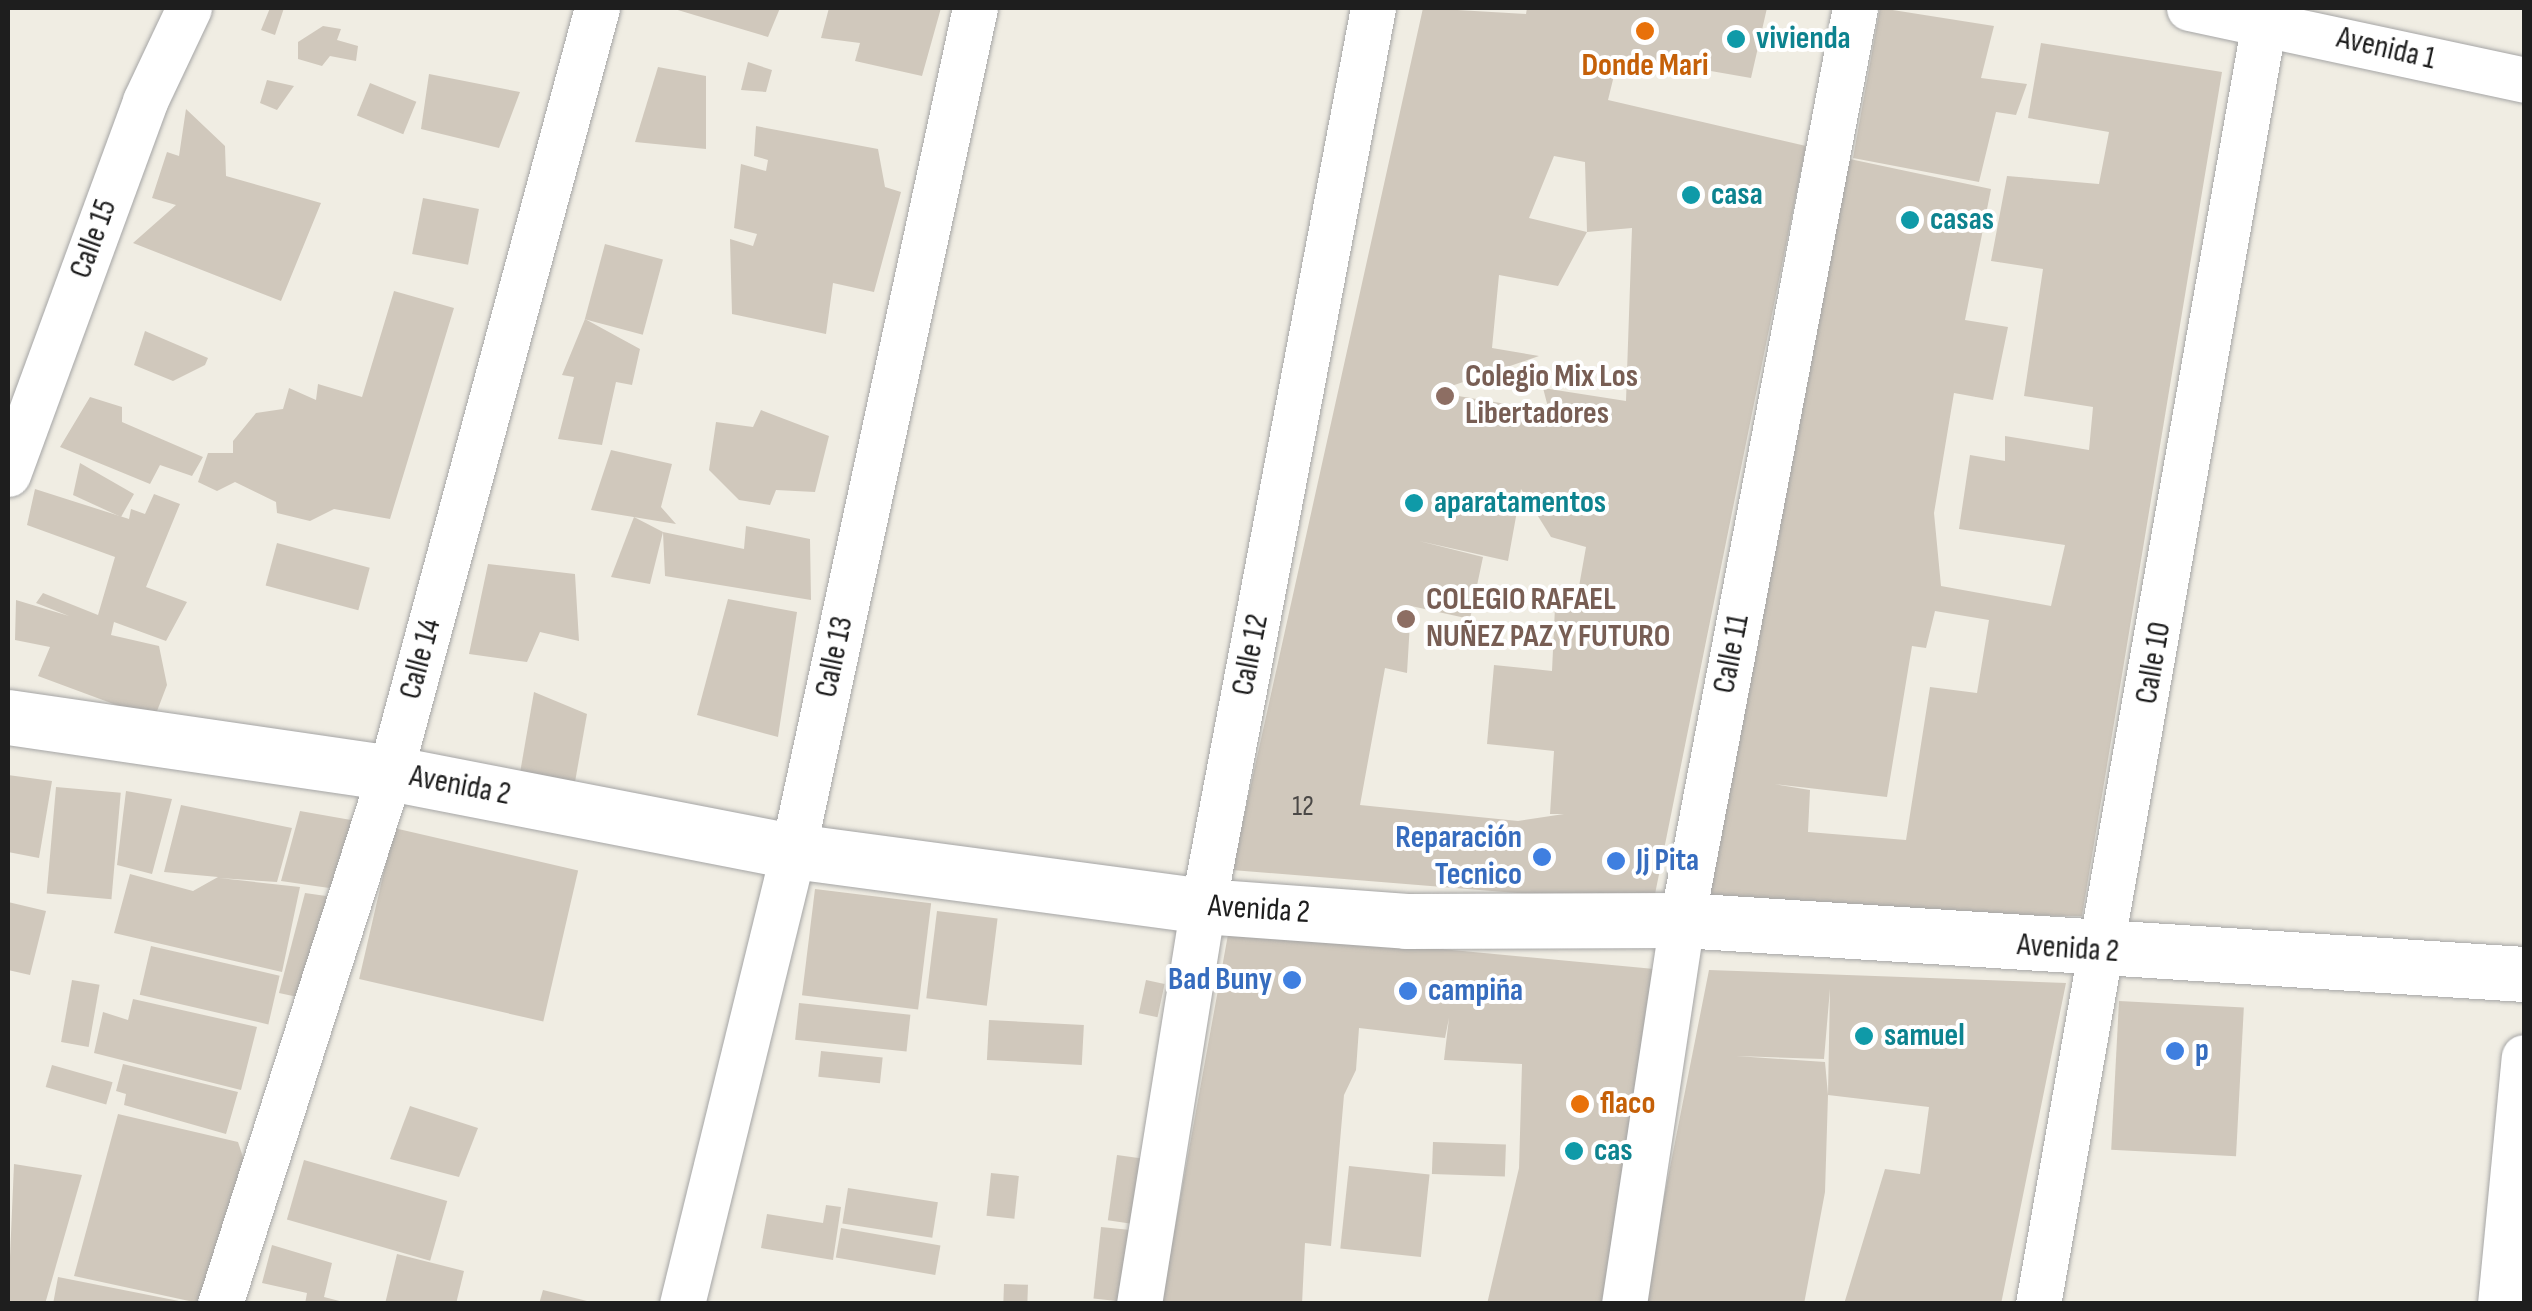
<!DOCTYPE html>
<meta charset="utf-8">
<style>
body{margin:0}
#map{position:relative;width:2532px;height:1311px;overflow:hidden;background:#f0ede3;font-family:"Sofia Sans Condensed",sans-serif}
div>[style]{position:absolute}
[style*='--x']{left:calc(var(--x)*1px);top:calc(var(--y)*1px);width:calc(var(--w)*1px);rotate:calc(var(--a)*1deg)}
.building>*{inset:0;background:#d0c8bc;transform-origin:0 0}
.roads{filter:drop-shadow(0 0 2px #a5a5a5) drop-shadow(0 0 2px #a5a5a5)}
.minor>*{height:45px;margin:-22.5px;padding:0 22.5px;transform-origin:22.5px;border-radius:22.5px;background:#fff}
.tertiary>*{height:55px;margin:-27.5px;padding:0 27.5px;transform-origin:27.5px;border-radius:27.5px;background:#fff}
.dots>*{width:28px;height:28px;translate:-50% -50%;box-sizing:border-box;border:5px solid #fff;border-radius:50%}
span{translate:-50% -50%;white-space:nowrap;text-align:center;line-height:1.15;-webkit-text-stroke:8px #fff;paint-order:stroke}
.number-label{font-size:28px;color:#4a4846}
.number-label span{-webkit-text-stroke-width:0}
.culture-label{font-size:32px;color:#0d838f;font-weight:700}
.left{translate:0 -50%;text-align:left}
.street-label{font-size:32px;color:#1e1e1e}
.food-label{font-size:32px;color:#c56008;font-weight:700}
.education-label{font-size:32px;color:#785e54;font-weight:700}
.shop-label{font-size:32px;color:#366cbe;font-weight:700}
.right{translate:-100% -50%;text-align:right}
.frame{position:absolute;inset:0;border:10px solid #1e1e1e;pointer-events:none}
</style>
<div id="map">
<div class="building">
<i style="clip-path:polygon(270px 8px,284px 8px,275px 35px,261px 30px)"></i>
<i style="clip-path:polygon(671px 8px,780px 8px,768px 37px)"></i>
<i style="clip-path:polygon(829px 8px,941px 8px,922px 76px,855px 61px,860px 43px,821px 38px)"></i>
<i style="clip-path:polygon(evenodd,1423px 8px,1526px 14px,1527px 8px,1767px 8px,1751px 78px,1619px 55px,1608px 100px,1806px 146px,1653px 904px,1232px 870px,1423px 8px,1554px 156px,1585px 162px,1587px 232px,1632px 228px,1626px 401px,1543px 388px,1549px 411px,1434px 392px,1539px 356px,1492px 348px,1499px 275px,1558px 286px,1587px 232px,1529px 218px,1554px 156px,1423px 8px,1521px 489px,1551px 537px,1586px 547px,1575px 609px,1555px 607px,1552px 671px,1494px 665px,1487px 744px,1554px 751px,1550px 814px,1564px 814px,1518px 821px,1360px 805px,1385px 668px,1407px 673px,1411px 606px,1470px 619px,1483px 557px,1419px 541px,1508px 561px,1521px 489px)"></i>
<i style="clip-path:polygon(1880px 8px,1994px 26px,1981px 78px,2027px 84px,2016px 115px,1996px 112px,1979px 182px,1853px 158px)"></i>
<i style="clip-path:polygon(323px 26px,341px 29px,337px 40px,358px 46px,356px 61px,330px 56px,322px 66px,298px 59px,298px 42px)"></i>
<i style="clip-path:polygon(evenodd,2041px 43px,2222px 72px,2082px 916px,1704px 912px,1845px 158px,1991px 189px,1965px 320px,2008px 327px,1993px 400px,1954px 393px,1934px 513px,1941px 586px,2051px 606px,2065px 545px,1959px 529px,1970px 455px,2005px 461px,2005px 436px,2089px 450px,2093px 407px,2024px 396px,2043px 269px,1991px 261px,2007px 176px,2099px 184px,2109px 132px,2028px 118px,2041px 43px,1935px 611px,1989px 620px,1977px 693px,1930px 687px,1906px 840px,1808px 832px,1810px 790px,1774px 784px,1887px 797px,1912px 646px,1926px 648px,1935px 611px)"></i>
<i style="clip-path:polygon(748px 62px,772px 70px,766px 92px,741px 90px)"></i>
<i style="clip-path:polygon(658px 67px,706px 76px,706px 149px,635px 142px)"></i>
<i style="clip-path:polygon(429px 74px,520px 92px,499px 148px,421px 129px)"></i>
<i style="clip-path:polygon(267px 80px,294px 86px,277px 110px,260px 103px)"></i>
<i style="left:370px;top:83px;width:50px;height:35px;rotate:22deg"></i>
<i style="clip-path:polygon(186px 109px,225px 146px,226px 176px,321px 203px,281px 301px,133px 243px,176px 205px,152px 198px,167px 152px,179px 156px)"></i>
<i style="clip-path:polygon(756px 126px,878px 149px,885px 187px,901px 192px,874px 292px,833px 283px,826px 334px,732px 314px,730px 239px,753px 246px,757px 234px,734px 228px,741px 164px,766px 171px,768px 160px,754px 156px)"></i>
<i style="left:423px;top:198px;width:57px;height:57px;rotate:11deg"></i>
<i style="left:605px;top:244px;width:60px;height:78px;rotate:15deg"></i>
<i style="clip-path:polygon(394px 291px,454px 308px,390px 519px,334px 509px,310px 521px,277px 513px,276px 502px,235px 482px,217px 491px,198px 482px,208px 453px,233px 453px,233px 441px,256px 413px,283px 409px,289px 388px,316px 400px,318px 384px,362px 397px)"></i>
<i style="clip-path:polygon(585px 319px,640px 349px,632px 385px,616px 382px,602px 445px,558px 439px,574px 377px,562px 375px)"></i>
<i style="clip-path:polygon(145px 331px,208px 358px,205px 365px,173px 381px,134px 365px)"></i>
<i style="clip-path:polygon(90px 397px,122px 407px,122px 422px,203px 457px,192px 476px,160px 465px,150px 484px,60px 447px)"></i>
<i style="clip-path:polygon(761px 410px,829px 436px,815px 492px,776px 490px,770px 505px,739px 500px,709px 470px,716px 422px,753px 427px)"></i>
<i style="clip-path:polygon(611px 450px,672px 464px,661px 507px,676px 524px,591px 510px)"></i>
<i style="clip-path:polygon(80px 463px,134px 494px,121px 517px,73px 495px)"></i>
<i style="clip-path:polygon(35px 489px,129px 519px,131px 509px,145px 514px,154px 494px,180px 504px,146px 587px,187px 602px,166px 641px,114px 622px,111px 635px,159px 646px,167px 685px,154px 719px,38px 676px,50px 647px,15px 640px,16px 600px,69px 616px,36px 603px,43px 593px,98px 615px,115px 557px,27px 525px)"></i>
<i style="clip-path:polygon(634px 517px,663px 532px,650px 584px,611px 577px)"></i>
<i style="clip-path:polygon(746px 526px,810px 539px,811px 600px,665px 576px,663px 532px,744px 549px)"></i>
<i style="left:277px;top:543px;width:96px;height:44px;rotate:15deg"></i>
<i style="clip-path:polygon(488px 564px,575px 574px,579px 641px,540px 632px,527px 662px,469px 654px)"></i>
<i style="clip-path:polygon(728px 599px,797px 612px,778px 737px,697px 715px)"></i>
<i style="clip-path:polygon(534px 692px,587px 714px,575px 782px,520px 773px)"></i>
<i style="clip-path:polygon(8px 775px,52px 781px,39px 858px,8px 852px)"></i>
<i style="left:56px;top:787px;width:65px;height:107px;rotate:5deg"></i>
<i style="clip-path:polygon(126px 791px,172px 799px,152px 874px,117px 865px)"></i>
<i style="clip-path:polygon(181px 805px,292px 828px,277px 882px,219px 878px,300px 887px,282px 972px,114px 933px,130px 874px,193px 891px,218px 877px,164px 872px)"></i>
<i style="clip-path:polygon(300px 811px,368px 823px,343px 890px,281px 881px)"></i>
<i style="left:394px;top:828px;width:189px;height:155px;rotate:13deg"></i>
<i style="left:815px;top:889px;width:117px;height:107px;rotate:7deg"></i>
<i style="clip-path:polygon(305px 893px,347px 899px,316px 1001px,279px 993px)"></i>
<i style="clip-path:polygon(8px 902px,46px 911px,30px 975px,8px 970px)"></i>
<i style="left:937px;top:911px;width:61px;height:88px;rotate:7deg"></i>
<i style="clip-path:polygon(1229px 929px,1665px 970px,1606px 1304px,1487px 1304px,1519px 1168px,1522px 1064px,1444px 1060px,1449px 1018px,1445px 1038px,1359px 1028px,1356px 1070px,1344px 1095px,1331px 1246px,1305px 1243px,1302px 1304px,1161px 1304px)"></i>
<i style="left:151px;top:946px;width:132px;height:50px;rotate:13deg"></i>
<i style="clip-path:polygon(evenodd,1709px 970px,2066px 983px,2001px 1304px,1844px 1304px,1885px 1169px,1920px 1174px,1929px 1107px,1828px 1095px,1825px 1192px,1804px 1304px,1643px 1304px,1709px 970px,1830px 989px,1828px 1095px,1825px 1062px,1736px 1056px,1824px 1059px,1830px 989px)"></i>
<i style="left:72px;top:980px;width:28px;height:63px;rotate:10deg"></i>
<i style="left:1146px;top:980px;width:19px;height:34px;rotate:12deg"></i>
<i style="clip-path:polygon(133px 999px,257px 1027px,241px 1090px,94px 1053px,103px 1012px,128px 1020px)"></i>
<i style="left:2119px;top:1001px;width:125px;height:149px;rotate:3deg"></i>
<i style="left:799px;top:1003px;width:112px;height:37px;rotate:6deg"></i>
<i style="left:989px;top:1020px;width:95px;height:40px;rotate:3deg"></i>
<i style="left:821px;top:1051px;width:62px;height:26px;rotate:6deg"></i>
<i style="clip-path:polygon(123px 1064px,238px 1092px,226px 1134px,124px 1105px,126px 1094px,116px 1091px)"></i>
<i style="left:52px;top:1065px;width:63px;height:23px;rotate:16deg"></i>
<i style="clip-path:polygon(410px 1106px,478px 1128px,459px 1177px,390px 1159px)"></i>
<i style="clip-path:polygon(118px 1114px,238px 1142px,250px 1178px,203px 1304px,74px 1276px)"></i>
<i style="left:1433px;top:1142px;width:73px;height:32px;rotate:2deg"></i>
<i style="left:1117px;top:1155px;width:29px;height:66px;rotate:8deg"></i>
<i style="left:304px;top:1160px;width:149px;height:62px;rotate:16deg"></i>
<i style="clip-path:polygon(14px 1164px,82px 1175px,45px 1304px,8px 1304px)"></i>
<i style="left:1349px;top:1166px;width:81px;height:83px;rotate:6deg"></i>
<i style="left:991px;top:1173px;width:28px;height:43px;rotate:6deg"></i>
<i style="left:848px;top:1188px;width:91px;height:36px;rotate:9deg"></i>
<i style="clip-path:polygon(826px 1205px,841px 1207px,833px 1260px,761px 1248px,767px 1214px,823px 1223px)"></i>
<i style="left:1101px;top:1227px;width:37px;height:72px;rotate:6deg"></i>
<i style="left:841px;top:1228px;width:101px;height:30px;rotate:10deg"></i>
<i style="clip-path:polygon(272px 1245px,332px 1263px,324px 1297px,351px 1304px,305px 1304px,307px 1293px,262px 1283px)"></i>
<i style="clip-path:polygon(397px 1254px,464px 1271px,456px 1304px,385px 1304px)"></i>
<i style="clip-path:polygon(58px 1277px,184px 1302px,184px 1304px,53px 1304px)"></i>
<i style="left:1004px;top:1284px;width:24px;height:20px;rotate:2deg"></i>
<i style="clip-path:polygon(543px 1290px,591px 1302px,591px 1304px,539px 1304px)"></i>
</div>
<div class="roads">
<div class="minor">
<i style="--x:2189;--y:8;--w:343;--a:12.1"></i>
<i style="--x:8;--y:474;--w:397;--a:-69.8"></i>
<i style="--x:145;--y:101;--w:103;--a:-64.7"></i>
<i style="--x:220;--y:1304;--w:558;--a:-72.25"></i>
<i style="--x:390;--y:773;--w:793;--a:-74.86"></i>
<i style="--x:682;--y:1304;--w:466;--a:-76.2"></i>
<i style="--x:793;--y:851;--w:862;--a:-77.82"></i>
<i style="--x:1139;--y:1304;--w:403;--a:-80.9"></i>
<i style="--x:1203;--y:906;--w:914;--a:-79.28"></i>
<i style="--x:1624;--y:1304;--w:388;--a:-81.4"></i>
<i style="--x:1682;--y:920;--w:928;--a:-79.26"></i>
<i style="--x:2038;--y:1304;--w:1302;--a:-80"></i>
<i style="--x:2500;--y:1304;--w:248;--a:-84.5"></i>
</div>
<div class="tertiary">
<i style="--x:8;--y:717;--w:386;--a:8.3"></i>
<i style="--x:390;--y:773;--w:410;--a:11"></i>
<i style="--x:793;--y:851;--w:414;--a:7.6"></i>
<i style="--x:1203;--y:906;--w:204;--a:4.2"></i>
<i style="--x:1406;--y:921;--w:276;--a:-0.2"></i>
<i style="--x:1682;--y:920;--w:844;--a:3.67"></i>
</div>
</div>
<div class="dots">
<i style="left:1645px;top:31px;background:#e8710a"></i>
<i style="left:1736px;top:39px;background:#0f9aa8"></i>
<i style="left:1691px;top:195px;background:#0f9aa8"></i>
<i style="left:1910px;top:220px;background:#0f9aa8"></i>
<i style="left:1445px;top:396px;background:#8d6e63"></i>
<i style="left:1414px;top:503px;background:#0f9aa8"></i>
<i style="left:1406px;top:619px;background:#8d6e63"></i>
<i style="left:1542px;top:857px;background:#3f7fe0"></i>
<i style="left:1616px;top:861px;background:#3f7fe0"></i>
<i style="left:1292px;top:980px;background:#3f7fe0"></i>
<i style="left:1408px;top:991px;background:#3f7fe0"></i>
<i style="left:1864px;top:1036px;background:#0f9aa8"></i>
<i style="left:2175px;top:1051px;background:#3f7fe0"></i>
<i style="left:1580px;top:1104px;background:#e8710a"></i>
<i style="left:1574px;top:1151px;background:#0f9aa8"></i>
</div>
<div class="number-label">
<span style="left:1303px;top:807px">12</span>
</div>
<div class="culture-label">
<span class="left" style="left:1756px;top:39px">vivienda</span>
<span class="left" style="left:1711px;top:195px">casa</span>
<span class="left" style="left:1930px;top:220px">casas</span>
<span class="left" style="left:1434px;top:503px">aparatamentos</span>
<span class="left" style="left:1884px;top:1036px">samuel</span>
<span class="left" style="left:1594px;top:1151px">cas</span>
</div>
<div class="street-label">
<span style="left:2386px;top:49px;rotate:13deg">Avenida 1</span>
<span style="left:94px;top:239px;rotate:-70deg">Calle 15</span>
<span style="left:1732px;top:654px;rotate:-79deg">Calle 11</span>
<span style="left:1251px;top:655px;rotate:-79deg">Calle 12</span>
<span style="left:835px;top:657px;rotate:-78deg">Calle 13</span>
<span style="left:421px;top:659px;rotate:-75deg">Calle 14</span>
<span style="left:2154px;top:663px;rotate:-80deg">Calle 10</span>
<span style="left:460px;top:786px;rotate:11deg">Avenida 2</span>
<span style="left:1259px;top:910px;rotate:4deg">Avenida 2</span>
<span style="left:2068px;top:949px;rotate:4deg">Avenida 2</span>
</div>
<div class="food-label">
<span style="left:1645px;top:66px">Donde Mari</span>
<span class="left" style="left:1600px;top:1104px">flaco</span>
</div>
<div class="education-label">
<span class="left" style="left:1465px;top:396px">Colegio Mix Los<br>Libertadores</span>
<span class="left" style="left:1426px;top:619px">COLEGIO RAFAEL<br>NUÑEZ PAZ Y FUTURO</span>
</div>
<div class="shop-label">
<span class="right" style="left:1522px;top:857px">Reparación<br>Tecnico</span>
<span class="left" style="left:1636px;top:861px">Jj Pita</span>
<span class="right" style="left:1272px;top:980px">Bad Buny</span>
<span class="left" style="left:1428px;top:991px">campiña</span>
<span class="left" style="left:2195px;top:1051px">p</span>
</div>
<div class="frame"></div>
</div>
